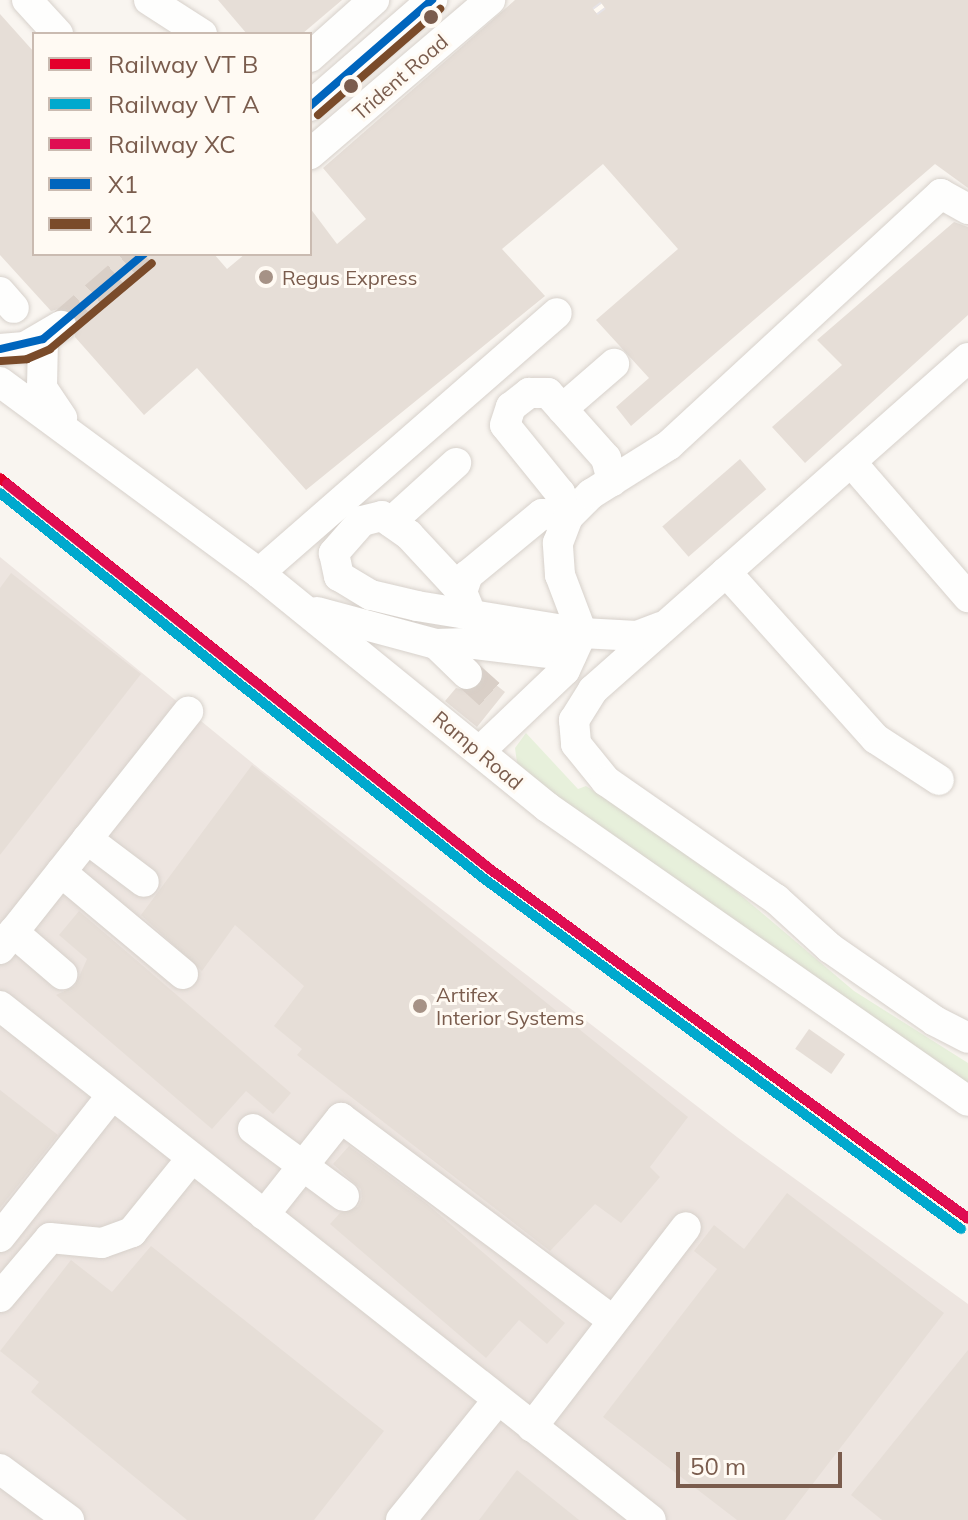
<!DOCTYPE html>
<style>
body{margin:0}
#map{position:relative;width:968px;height:1520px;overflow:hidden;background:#f9f5f0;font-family:Mulish,sans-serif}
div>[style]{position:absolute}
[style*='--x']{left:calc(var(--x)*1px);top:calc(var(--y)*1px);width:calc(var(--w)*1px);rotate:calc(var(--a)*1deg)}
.industrial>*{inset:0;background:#ede5e0}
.green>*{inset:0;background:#e7f0db}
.building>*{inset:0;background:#e6ded7;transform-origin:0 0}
.minor-tunnel>*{height:30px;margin-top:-15px;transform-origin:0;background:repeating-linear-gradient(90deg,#d9cfc7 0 30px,transparent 0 45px)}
.roads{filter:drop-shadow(0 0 2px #d7d1cb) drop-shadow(0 0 2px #d7d1cb)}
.minor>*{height:30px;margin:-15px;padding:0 15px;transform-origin:15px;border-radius:15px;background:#fefefd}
.rail>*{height:9px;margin-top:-4.5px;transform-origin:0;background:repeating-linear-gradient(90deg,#fffaf3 0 18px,#e6e3e7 0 36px);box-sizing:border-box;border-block:2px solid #e6e3e7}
.bus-1>*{height:8px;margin:-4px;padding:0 4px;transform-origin:4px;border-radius:4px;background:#0065bd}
.bus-2>*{height:8px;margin:-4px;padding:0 4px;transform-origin:4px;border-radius:4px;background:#7a4b2a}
.rail-1>*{height:10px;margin:-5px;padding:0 5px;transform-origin:5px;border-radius:5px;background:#e4002b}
.rail-2>*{height:10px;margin:-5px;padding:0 5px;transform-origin:5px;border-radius:5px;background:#00a9ce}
.rail-3>*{height:10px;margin:-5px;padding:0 5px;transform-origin:5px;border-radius:5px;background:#df0d52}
.dots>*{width:22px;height:22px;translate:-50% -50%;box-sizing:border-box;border:4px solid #fffaf3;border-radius:50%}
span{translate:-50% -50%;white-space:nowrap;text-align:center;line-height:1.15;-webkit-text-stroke:6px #fffaf3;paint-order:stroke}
.street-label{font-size:20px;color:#7a5c4d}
.poi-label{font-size:20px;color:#7a5c4d}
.left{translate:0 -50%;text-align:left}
.legend{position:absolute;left:32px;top:32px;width:280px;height:224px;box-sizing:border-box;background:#fffaf3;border:2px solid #cabbb1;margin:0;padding:10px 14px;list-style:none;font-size:24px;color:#7a5c4d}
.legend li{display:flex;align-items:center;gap:16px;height:40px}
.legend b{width:40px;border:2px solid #cabbb1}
.scale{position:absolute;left:676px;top:1452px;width:166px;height:36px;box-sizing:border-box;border:4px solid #7a5c4d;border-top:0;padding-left:10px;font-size:24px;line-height:28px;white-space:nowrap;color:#7a5c4d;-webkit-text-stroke:6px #fffaf3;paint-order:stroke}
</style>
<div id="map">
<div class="industrial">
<i style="clip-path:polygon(0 557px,261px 770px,737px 1137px,968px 1304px,968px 1520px,0 1520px)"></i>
</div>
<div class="green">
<i style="clip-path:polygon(526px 733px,578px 789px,586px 786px,704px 864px,854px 991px,968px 1063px,968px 1085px,645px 871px,517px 763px,515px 748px)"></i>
</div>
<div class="building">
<i style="clip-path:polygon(218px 0,342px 0,302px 34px,247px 34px)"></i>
<i style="clip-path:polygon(515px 0,968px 0,968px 188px,935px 164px,631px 426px,616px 407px,649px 378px,596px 320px,678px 249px,603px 164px,502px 249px,545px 296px,306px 490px,197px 368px,144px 415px,75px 337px,76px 316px,62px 308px,51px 311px,0 255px,0 14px,34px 52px,34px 254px,214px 254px,227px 269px,245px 254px,310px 254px,310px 208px,337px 244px,366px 219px,323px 168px)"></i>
<i style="clip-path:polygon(954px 222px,968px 227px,968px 315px,805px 463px,772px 427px,842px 365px,817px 340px)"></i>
<i style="left:740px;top:459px;width:40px;height:103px;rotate:49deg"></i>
<i style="clip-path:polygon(11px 573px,141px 674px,0 855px,0 588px)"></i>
<i style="clip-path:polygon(485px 676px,505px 692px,477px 727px,445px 701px,456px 688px,471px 691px,479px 687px)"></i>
<i style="clip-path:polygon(252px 765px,688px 1117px,650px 1167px,660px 1177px,621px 1223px,595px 1204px,550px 1251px,297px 1055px,302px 1049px,274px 1026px,304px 986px,235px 925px,202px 971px,141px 915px)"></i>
<i style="clip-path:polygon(79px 911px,291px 1093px,273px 1114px,246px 1091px,212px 1129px,56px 995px,75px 986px,87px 959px,59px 935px)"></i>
<i style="left:809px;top:1029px;width:44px;height:24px;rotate:35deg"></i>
<i style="clip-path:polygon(0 1090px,58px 1135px,0 1208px)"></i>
<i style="clip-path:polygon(349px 1146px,427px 1204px,565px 1323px,547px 1344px,519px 1320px,486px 1358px,330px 1224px,340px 1213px,358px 1207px,362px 1199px,361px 1189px,333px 1164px)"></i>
<i style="clip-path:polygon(787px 1193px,944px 1313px,785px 1520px,737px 1520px,603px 1417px,717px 1269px,694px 1251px,714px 1225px,744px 1249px)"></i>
<i style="clip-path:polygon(151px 1246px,384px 1431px,314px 1520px,187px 1520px,31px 1392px,39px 1382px,0 1351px,71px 1260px,112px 1292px)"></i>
<i style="clip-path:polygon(968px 1350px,968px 1520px,882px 1520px,851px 1495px)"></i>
<i style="clip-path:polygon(517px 1470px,579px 1520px,479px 1520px)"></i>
</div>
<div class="minor-tunnel">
<i style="--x:61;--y:326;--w:110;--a:-40.9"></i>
<i style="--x:467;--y:674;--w:40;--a:42"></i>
</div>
<div class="roads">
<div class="minor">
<i style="--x:27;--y:0;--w:46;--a:47.6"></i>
<i style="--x:149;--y:0;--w:63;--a:32.7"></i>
<i style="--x:310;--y:57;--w:86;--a:-41.7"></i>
<i style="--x:310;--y:106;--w:162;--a:-41"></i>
<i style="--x:310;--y:154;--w:237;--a:-40.5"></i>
<i style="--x:0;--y:292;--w:21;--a:49"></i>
<i style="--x:43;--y:339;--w:49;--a:91.2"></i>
<i style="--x:42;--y:388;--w:36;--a:56"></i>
<i style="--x:0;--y:349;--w:25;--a:-5"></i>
<i style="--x:25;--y:347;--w:42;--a:-30.3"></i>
<i style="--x:968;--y:358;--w:501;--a:138.48"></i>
<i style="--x:593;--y:690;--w:36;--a:122"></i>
<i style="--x:574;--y:720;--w:24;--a:85"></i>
<i style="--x:576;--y:744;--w:48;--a:51"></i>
<i style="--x:606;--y:781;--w:207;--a:34.8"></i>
<i style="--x:776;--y:899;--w:73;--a:42.2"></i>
<i style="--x:830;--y:948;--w:128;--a:34.8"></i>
<i style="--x:935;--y:1021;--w:37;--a:27"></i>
<i style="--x:0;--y:382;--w:322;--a:36.4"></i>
<i style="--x:259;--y:573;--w:371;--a:39.1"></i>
<i style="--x:547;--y:807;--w:513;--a:34.93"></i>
<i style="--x:562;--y:409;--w:69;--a:-40.9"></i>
<i style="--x:851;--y:462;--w:179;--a:49.1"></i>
<i style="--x:391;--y:522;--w:88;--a:-42.2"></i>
<i style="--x:726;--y:572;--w:224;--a:48.1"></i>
<i style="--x:876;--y:739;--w:75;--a:33.1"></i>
<i style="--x:259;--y:573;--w:395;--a:-41.1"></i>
<i style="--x:462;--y:592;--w:18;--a:-71"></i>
<i style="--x:468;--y:575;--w:96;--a:-39.5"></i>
<i style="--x:542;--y:514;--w:26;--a:7"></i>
<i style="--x:568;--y:517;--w:25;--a:-108"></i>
<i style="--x:560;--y:493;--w:87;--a:-129"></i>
<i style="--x:505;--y:425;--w:19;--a:-72"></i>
<i style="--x:511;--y:407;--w:23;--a:-38"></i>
<i style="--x:529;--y:393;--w:19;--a:0"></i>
<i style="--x:548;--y:393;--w:87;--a:48.3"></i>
<i style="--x:606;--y:458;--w:24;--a:75"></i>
<i style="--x:317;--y:612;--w:123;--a:15.1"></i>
<i style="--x:436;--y:644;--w:43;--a:44.1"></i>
<i style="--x:471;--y:614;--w:24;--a:-112"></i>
<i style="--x:462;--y:592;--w:78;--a:-132.9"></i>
<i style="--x:409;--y:535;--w:33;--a:-145"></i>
<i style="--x:382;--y:516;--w:21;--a:166"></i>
<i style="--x:362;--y:521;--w:43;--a:131.2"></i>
<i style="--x:334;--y:553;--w:24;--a:78"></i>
<i style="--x:339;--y:576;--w:37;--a:31"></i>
<i style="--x:371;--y:595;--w:47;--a:13.4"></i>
<i style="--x:417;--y:606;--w:167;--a:9.3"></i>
<i style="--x:582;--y:633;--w:55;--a:3.1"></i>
<i style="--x:637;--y:636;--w:26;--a:-21"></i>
<i style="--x:436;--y:644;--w:31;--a:-2"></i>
<i style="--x:467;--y:643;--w:105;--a:7.1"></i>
<i style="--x:480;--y:751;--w:117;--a:-43.6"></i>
<i style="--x:565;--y:670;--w:41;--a:-65.3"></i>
<i style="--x:582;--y:633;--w:62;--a:-110.8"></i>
<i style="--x:560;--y:575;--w:32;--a:-94"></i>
<i style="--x:558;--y:543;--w:28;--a:-69"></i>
<i style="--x:568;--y:517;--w:33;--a:-45"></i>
<i style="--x:591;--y:494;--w:92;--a:-32.1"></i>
<i style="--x:669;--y:445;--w:370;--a:-42.7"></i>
<i style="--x:941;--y:194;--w:31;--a:29"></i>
<i style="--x:87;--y:839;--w:71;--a:37"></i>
<i style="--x:61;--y:872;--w:159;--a:39.9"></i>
<i style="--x:13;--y:932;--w:65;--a:40.6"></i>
<i style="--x:0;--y:949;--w:303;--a:-51.6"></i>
<i style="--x:0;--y:1006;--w:829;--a:38.29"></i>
<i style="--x:253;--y:1129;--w:113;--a:36.4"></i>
<i style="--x:264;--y:1215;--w:124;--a:-51.6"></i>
<i style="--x:341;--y:1118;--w:339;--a:36.7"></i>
<i style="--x:0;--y:1237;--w:181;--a:-51.7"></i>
<i style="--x:0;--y:1297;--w:77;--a:-49.7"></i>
<i style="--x:50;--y:1238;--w:52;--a:5.5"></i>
<i style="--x:102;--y:1243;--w:32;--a:-20"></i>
<i style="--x:132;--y:1232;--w:95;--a:-51"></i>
<i style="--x:532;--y:1427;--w:252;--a:-52.4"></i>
<i style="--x:0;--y:1469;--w:86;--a:36.5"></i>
<i style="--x:401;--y:1520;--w:154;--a:-51.1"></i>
</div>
</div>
<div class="rail">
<i style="--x:595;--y:11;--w:10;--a:-37"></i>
</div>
<div class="bus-1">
<i style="--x:310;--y:106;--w:162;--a:-41"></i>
<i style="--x:0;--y:349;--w:44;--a:-13.1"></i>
<i style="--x:43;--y:339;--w:132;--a:-40.1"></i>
</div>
<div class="bus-2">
<i style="--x:318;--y:115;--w:162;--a:-41"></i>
<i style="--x:1;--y:361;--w:26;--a:-4"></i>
<i style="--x:27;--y:359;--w:25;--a:-23"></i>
<i style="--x:50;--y:349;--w:133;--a:-40.1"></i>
</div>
<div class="rail-1">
<i style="--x:0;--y:478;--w:627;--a:38.59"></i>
<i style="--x:490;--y:869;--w:592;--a:36.21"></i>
</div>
<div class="rail-2">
<i style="--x:0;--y:493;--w:618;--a:38.56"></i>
<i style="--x:483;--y:878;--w:593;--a:36.29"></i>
</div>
<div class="rail-3">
<i style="--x:7;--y:484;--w:619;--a:38.57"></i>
<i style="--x:491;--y:870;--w:590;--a:36.11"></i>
</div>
<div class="dots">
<i style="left:431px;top:17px;background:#7a5c4d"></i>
<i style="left:351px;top:86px;background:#7a5c4d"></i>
<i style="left:266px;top:277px;background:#a69286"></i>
<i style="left:420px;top:1006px;background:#a69286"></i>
</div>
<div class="street-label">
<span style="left:400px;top:77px;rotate:-41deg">Trident Road</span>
<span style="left:478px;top:750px;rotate:40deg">Ramp Road</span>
</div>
<div class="poi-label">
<span class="left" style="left:282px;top:277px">Regus Express</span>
<span class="left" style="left:436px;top:1006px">Artifex<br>Interior Systems</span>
</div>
<ul class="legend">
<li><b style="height:10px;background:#e4002b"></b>Railway VT B</li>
<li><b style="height:10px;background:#00a9ce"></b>Railway VT A</li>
<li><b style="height:10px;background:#df0d52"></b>Railway XC</li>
<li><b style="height:10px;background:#0065bd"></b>X1</li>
<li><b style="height:10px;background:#7a4b2a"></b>X12</li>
</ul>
<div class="scale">50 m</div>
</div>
